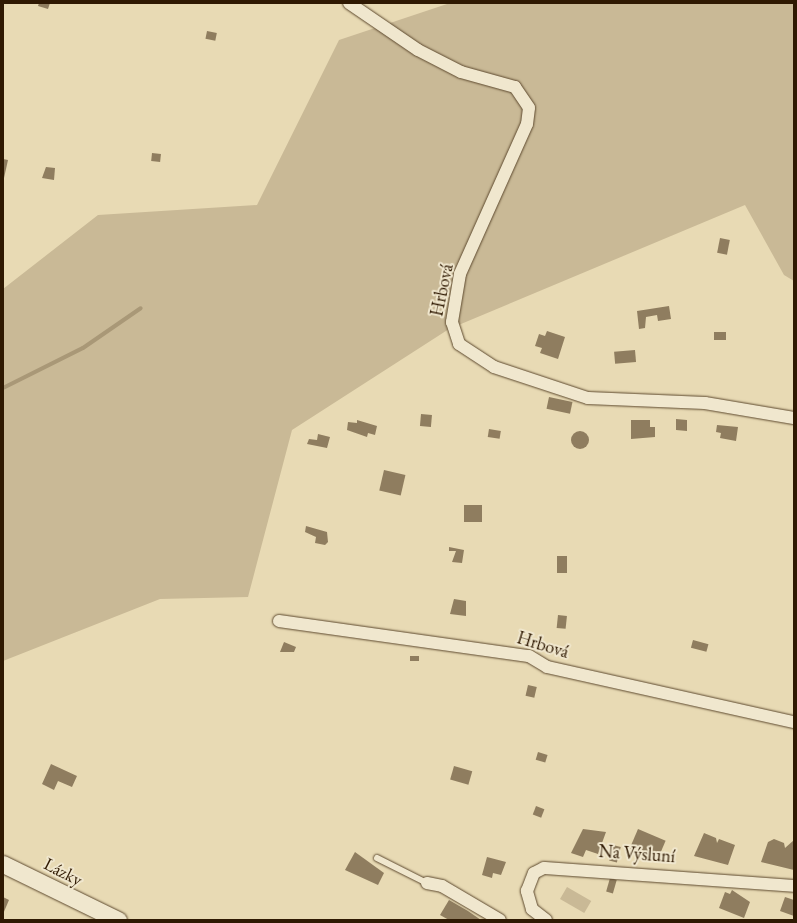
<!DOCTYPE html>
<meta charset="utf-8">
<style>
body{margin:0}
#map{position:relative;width:797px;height:923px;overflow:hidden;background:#e8dab4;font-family:"EB Garamond",serif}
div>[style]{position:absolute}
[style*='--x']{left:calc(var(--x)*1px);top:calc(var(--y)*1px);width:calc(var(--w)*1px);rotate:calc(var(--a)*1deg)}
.green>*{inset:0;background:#c9b996;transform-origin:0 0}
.stream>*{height:4px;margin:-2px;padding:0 2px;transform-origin:2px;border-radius:2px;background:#a99877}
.building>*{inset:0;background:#8f7d5f;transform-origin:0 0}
.round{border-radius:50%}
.roads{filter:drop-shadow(0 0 1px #5d492e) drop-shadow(0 0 1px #5d492e)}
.lane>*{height:6px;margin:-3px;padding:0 3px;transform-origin:3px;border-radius:3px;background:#f0e7ce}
.street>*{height:12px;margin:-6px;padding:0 6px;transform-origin:6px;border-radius:6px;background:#f0e7ce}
.secondary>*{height:17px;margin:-8.5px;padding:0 8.5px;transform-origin:8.5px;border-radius:8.5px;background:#f0e7ce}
span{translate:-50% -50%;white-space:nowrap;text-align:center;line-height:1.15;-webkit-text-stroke:4px #f0e7ce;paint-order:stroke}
.street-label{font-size:18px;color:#2f1902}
.frame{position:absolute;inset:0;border:4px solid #2f1902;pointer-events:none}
</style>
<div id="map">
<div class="green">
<i style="clip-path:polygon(450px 3px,794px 3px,794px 281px,784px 275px,745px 205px,449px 329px,292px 430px,248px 597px,160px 599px,3px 661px,3px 289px,98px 215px,257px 205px,339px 40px)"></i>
<i style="left:567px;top:887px;width:28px;height:14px;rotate:30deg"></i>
</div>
<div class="stream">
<i style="--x:3;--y:388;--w:89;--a:-26.6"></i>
<i style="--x:83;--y:348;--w:70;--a:-34.6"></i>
</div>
<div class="building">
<i style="clip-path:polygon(39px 3px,50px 3px,48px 9px,38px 6px)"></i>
<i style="left:207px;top:31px;width:10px;height:8px;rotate:11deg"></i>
<i style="left:152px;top:153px;width:9px;height:8px;rotate:6deg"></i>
<i style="clip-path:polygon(3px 159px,8px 160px,4px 178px,3px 178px)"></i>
<i style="clip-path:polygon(46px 167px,55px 168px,54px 180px,42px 178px)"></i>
<i style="left:720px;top:238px;width:10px;height:15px;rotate:11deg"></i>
<i style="clip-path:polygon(669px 306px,671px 319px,658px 321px,657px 315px,646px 317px,645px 328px,639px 329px,637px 311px)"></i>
<i style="clip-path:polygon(547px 331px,565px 337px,558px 359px,540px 353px,542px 348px,535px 346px,539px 334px,545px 336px)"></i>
<i style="left:714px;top:332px;width:12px;height:8px"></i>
<i style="left:635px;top:350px;width:12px;height:21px;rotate:85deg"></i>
<i style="left:549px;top:397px;width:24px;height:12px;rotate:12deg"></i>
<i style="left:421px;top:414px;width:11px;height:12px;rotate:5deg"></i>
<i style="clip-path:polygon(676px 419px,687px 420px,687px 431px,676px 430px)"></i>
<i style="clip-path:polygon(357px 420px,377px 426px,375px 435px,368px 433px,367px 437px,347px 430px,348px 422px,357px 423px)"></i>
<i style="clip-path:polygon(631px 420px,650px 420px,650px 427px,655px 427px,655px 437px,631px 439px)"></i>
<i style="clip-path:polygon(717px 425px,738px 427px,736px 441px,720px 438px,721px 433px,716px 432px)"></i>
<i style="left:489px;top:429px;width:12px;height:8px;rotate:9deg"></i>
<i class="round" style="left:571px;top:431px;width:18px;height:18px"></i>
<i style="clip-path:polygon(318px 434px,330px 437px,327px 448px,307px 444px,309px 439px,317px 440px)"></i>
<i style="left:384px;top:470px;width:22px;height:21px;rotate:13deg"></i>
<i style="left:464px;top:505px;width:18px;height:17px"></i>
<i style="clip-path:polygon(306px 526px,327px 532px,328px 542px,325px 545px,315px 543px,316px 537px,305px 532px)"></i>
<i style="clip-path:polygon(449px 547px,464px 550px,462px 563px,452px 562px,456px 551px,449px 551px)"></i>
<i style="left:557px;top:556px;width:10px;height:17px"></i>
<i style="clip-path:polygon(454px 599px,466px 601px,466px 616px,450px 614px)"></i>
<i style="left:558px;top:615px;width:9px;height:13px;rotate:6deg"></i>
<i style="left:693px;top:640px;width:16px;height:8px;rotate:15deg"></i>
<i style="clip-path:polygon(284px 642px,296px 647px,294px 652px,280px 652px)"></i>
<i style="left:410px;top:656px;width:9px;height:5px"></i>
<i style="left:528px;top:685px;width:9px;height:11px;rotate:13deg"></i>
<i style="left:538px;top:752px;width:10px;height:8px;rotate:17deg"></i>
<i style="clip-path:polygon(51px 764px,77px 776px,72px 787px,58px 781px,54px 790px,42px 784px)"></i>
<i style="left:454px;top:766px;width:19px;height:14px;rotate:16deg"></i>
<i style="left:536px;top:806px;width:9px;height:9px;rotate:21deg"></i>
<i style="clip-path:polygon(583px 829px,606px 832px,598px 854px,586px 850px,583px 857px,571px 853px)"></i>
<i style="left:638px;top:829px;width:30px;height:21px;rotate:23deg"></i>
<i style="clip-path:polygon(704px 833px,716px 838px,717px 843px,719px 839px,735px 845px,728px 865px,694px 856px)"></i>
<i style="clip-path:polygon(774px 839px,784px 843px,785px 848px,794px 840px,794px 870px,761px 862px,768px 842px)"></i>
<i style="left:613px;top:845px;width:8px;height:16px;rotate:14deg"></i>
<i style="clip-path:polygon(355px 852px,384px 873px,378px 885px,345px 870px)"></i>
<i style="clip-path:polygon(487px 857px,506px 862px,501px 875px,493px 873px,492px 878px,482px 875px)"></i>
<i style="left:610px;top:878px;width:7px;height:14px;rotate:16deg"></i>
<i style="clip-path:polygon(732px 890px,750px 902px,744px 918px,719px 908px,725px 892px,730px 894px)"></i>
<i style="clip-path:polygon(3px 897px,9px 900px,3px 914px)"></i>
<i style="clip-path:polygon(785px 897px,794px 900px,794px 916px,780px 911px)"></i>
<i style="clip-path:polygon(449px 900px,468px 911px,481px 920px,449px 920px,440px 915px)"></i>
</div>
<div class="roads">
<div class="lane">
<i style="--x:377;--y:858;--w:56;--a:26.6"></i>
</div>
<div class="street">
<i style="--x:349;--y:3;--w:83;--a:34.3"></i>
<i style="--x:418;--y:50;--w:48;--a:27.1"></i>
<i style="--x:461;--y:72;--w:56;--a:15.5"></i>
<i style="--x:515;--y:87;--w:25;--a:56"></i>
<i style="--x:529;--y:108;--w:16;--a:97"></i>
<i style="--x:527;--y:124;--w:164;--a:114.1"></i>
<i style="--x:460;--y:274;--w:49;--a:99.5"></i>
<i style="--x:452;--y:322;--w:23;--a:72"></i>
<i style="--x:459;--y:344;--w:42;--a:33.3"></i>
<i style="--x:494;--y:367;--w:99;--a:18.3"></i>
<i style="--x:588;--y:398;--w:117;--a:2.4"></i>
<i style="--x:705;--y:403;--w:90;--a:9.6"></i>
<i style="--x:279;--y:621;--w:252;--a:8"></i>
<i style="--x:529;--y:656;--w:21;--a:31"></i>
<i style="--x:547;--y:667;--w:253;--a:12.6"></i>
<i style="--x:427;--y:883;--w:15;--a:11"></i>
<i style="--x:442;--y:886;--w:67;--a:30.4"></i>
<i style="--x:546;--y:920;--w:18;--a:-142"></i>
<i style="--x:532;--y:909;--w:19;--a:-106"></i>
<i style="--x:527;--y:891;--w:19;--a:-69"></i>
<i style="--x:534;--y:873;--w:11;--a:-27"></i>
<i style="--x:544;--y:868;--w:251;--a:4.1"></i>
</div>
<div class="secondary">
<i style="--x:3;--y:864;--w:128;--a:26"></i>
</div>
</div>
<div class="street-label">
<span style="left:442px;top:290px;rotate:-78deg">Hrbová</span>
<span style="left:543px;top:645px;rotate:17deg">Hrbová</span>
<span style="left:637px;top:854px;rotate:4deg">Na Výsluní</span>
<span style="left:63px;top:872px;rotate:27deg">Lázky</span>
</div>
<div class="frame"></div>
</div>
